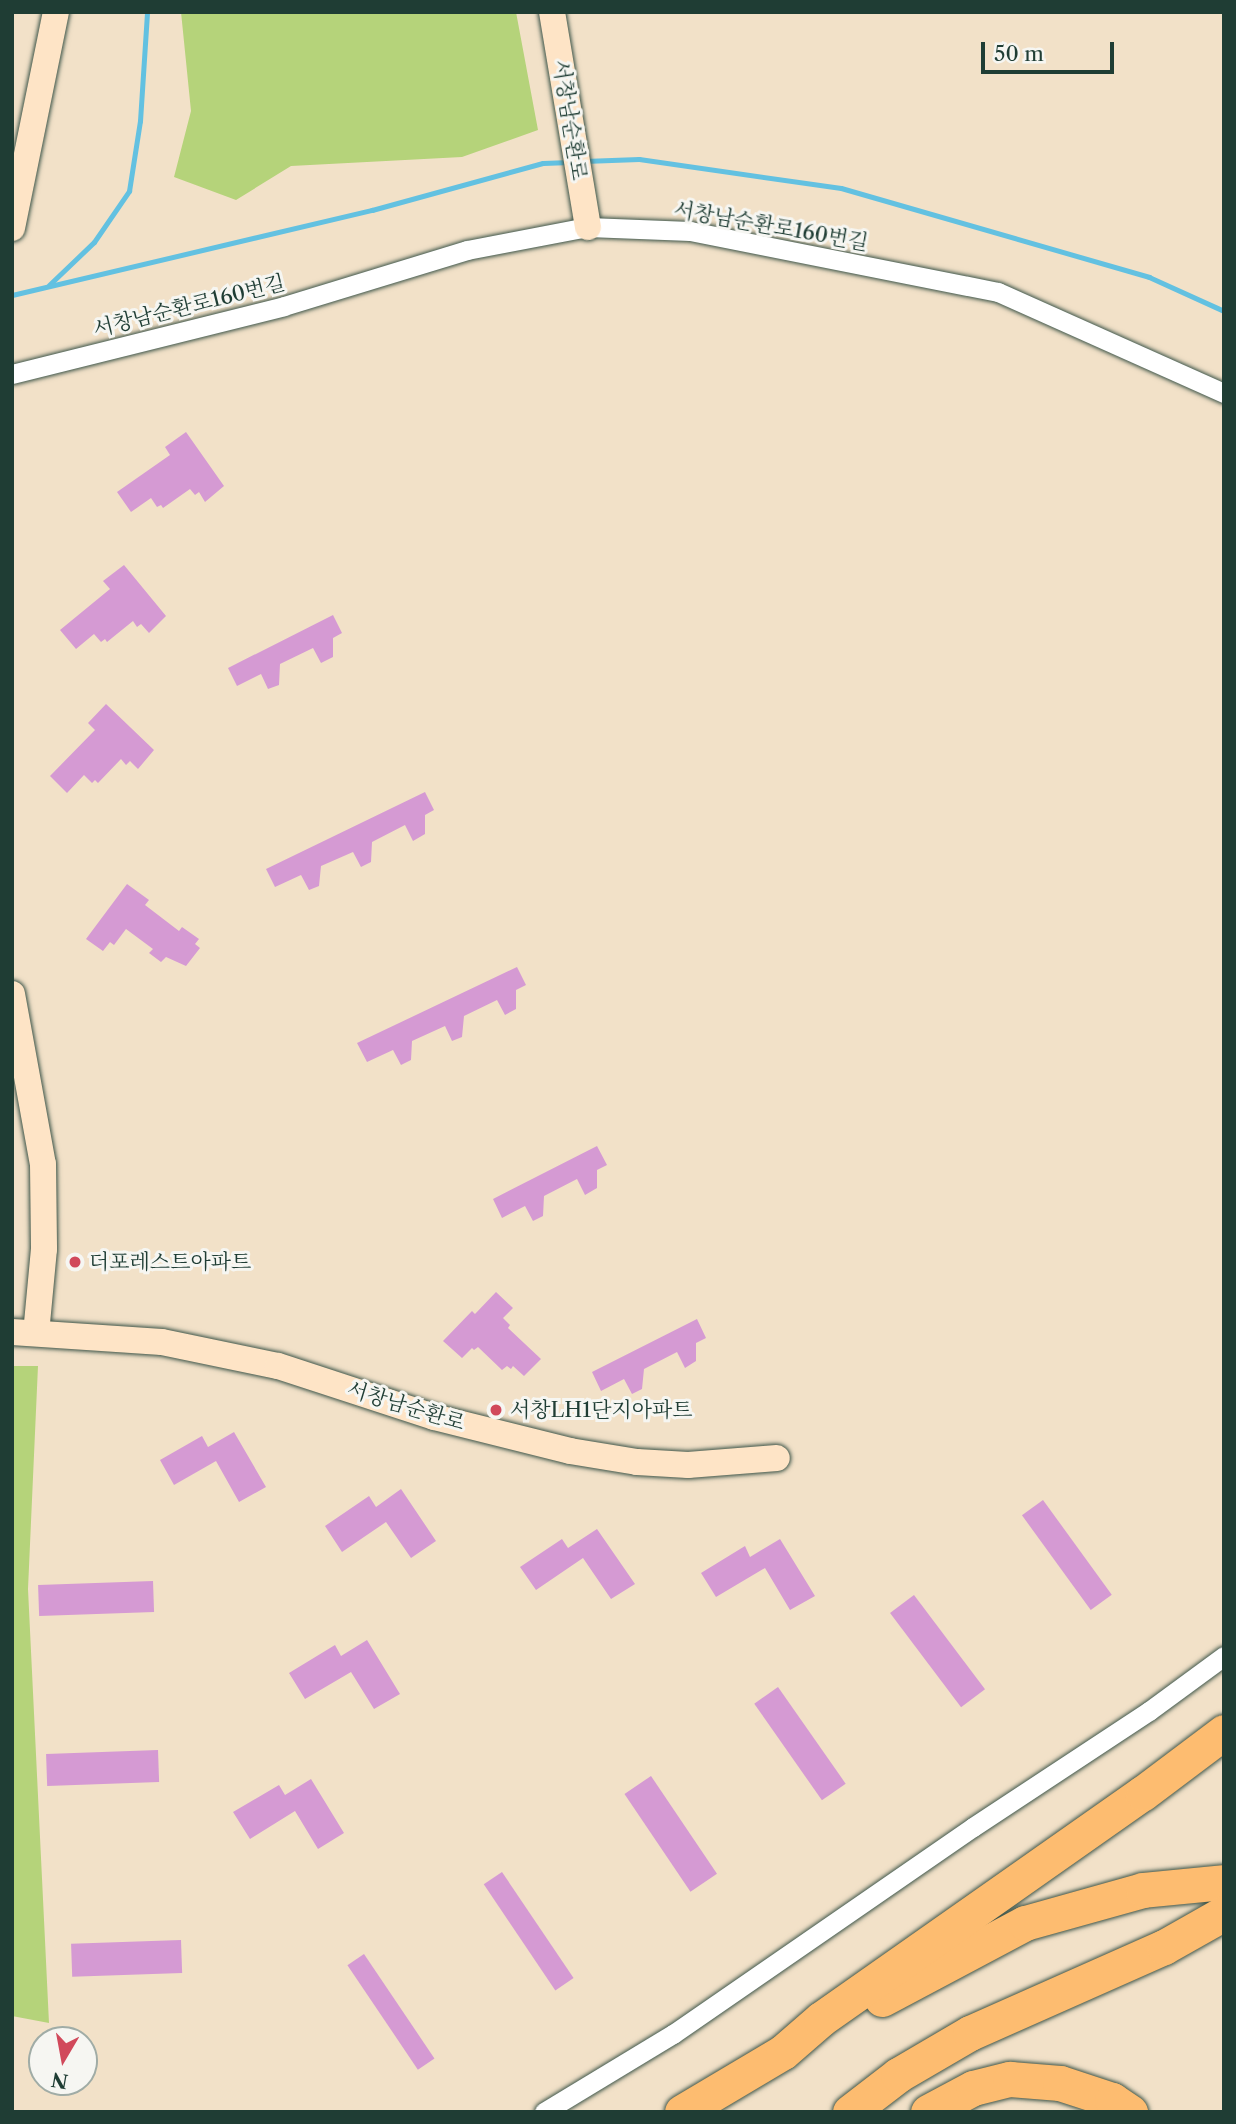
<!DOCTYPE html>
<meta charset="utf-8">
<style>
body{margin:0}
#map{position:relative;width:1236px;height:2124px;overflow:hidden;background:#f2e1c8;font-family:"Libre Caslon Text","Noto Serif KR",serif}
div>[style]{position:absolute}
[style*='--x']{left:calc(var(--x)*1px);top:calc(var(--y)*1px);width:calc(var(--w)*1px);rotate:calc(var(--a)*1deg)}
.green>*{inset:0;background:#b5d37a}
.stream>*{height:5px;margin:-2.5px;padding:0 2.5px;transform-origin:2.5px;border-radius:2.5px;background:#63c1e1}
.building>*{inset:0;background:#d59ad3;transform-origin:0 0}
.roads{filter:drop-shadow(0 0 2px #3f564a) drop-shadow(0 0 2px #3f564a)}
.street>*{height:19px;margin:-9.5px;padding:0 9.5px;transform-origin:9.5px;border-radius:9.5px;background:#fff}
.secondary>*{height:26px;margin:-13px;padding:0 13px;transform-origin:13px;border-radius:13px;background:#fee4c6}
.highway>*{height:35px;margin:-17.5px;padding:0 17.5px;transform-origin:17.5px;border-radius:17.5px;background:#fdbc70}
.dots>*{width:19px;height:19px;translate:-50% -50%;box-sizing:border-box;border:4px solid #f6f6f2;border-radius:50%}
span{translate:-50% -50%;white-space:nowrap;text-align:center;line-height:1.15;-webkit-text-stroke:6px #f6f6f2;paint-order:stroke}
.street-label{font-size:21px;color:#1f3d34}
.poi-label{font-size:21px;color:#1f3d34}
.left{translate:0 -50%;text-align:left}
.frame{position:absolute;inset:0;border:14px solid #1f3d34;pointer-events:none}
.north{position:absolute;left:28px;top:2026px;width:70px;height:70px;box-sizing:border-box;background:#f6f6f2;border:2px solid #a0aca6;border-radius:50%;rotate:190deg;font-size:19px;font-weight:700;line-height:28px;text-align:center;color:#1f3d34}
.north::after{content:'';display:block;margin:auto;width:24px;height:32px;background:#d1495b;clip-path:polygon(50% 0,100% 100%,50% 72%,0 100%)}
.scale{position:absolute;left:981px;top:42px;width:133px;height:32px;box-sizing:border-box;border:4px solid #1f3d34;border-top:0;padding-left:9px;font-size:21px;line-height:24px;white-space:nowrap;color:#1f3d34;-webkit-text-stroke:5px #f6f6f2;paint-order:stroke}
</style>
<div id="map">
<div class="green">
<i style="clip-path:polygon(181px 12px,516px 12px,538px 130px,462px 157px,291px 166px,236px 200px,174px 177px,191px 111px)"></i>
<i style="clip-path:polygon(12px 1366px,38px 1366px,28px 1589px,49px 2023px,12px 2016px)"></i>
</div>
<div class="stream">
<i style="--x:584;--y:161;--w:55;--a:-2.1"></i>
<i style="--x:639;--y:159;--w:204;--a:8.2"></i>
<i style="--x:841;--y:188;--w:321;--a:16.1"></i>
<i style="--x:1149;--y:277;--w:82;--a:24.4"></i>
<i style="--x:49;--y:285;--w:62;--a:-43.7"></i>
<i style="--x:94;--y:242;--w:62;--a:-55.5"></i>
<i style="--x:129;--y:191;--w:71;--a:-81.1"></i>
<i style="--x:140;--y:121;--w:109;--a:-86.3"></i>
<i style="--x:12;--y:295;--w:370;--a:-13.3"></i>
<i style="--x:372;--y:210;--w:177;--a:-15.4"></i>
<i style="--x:543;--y:163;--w:27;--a:-2"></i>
</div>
<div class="building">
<i style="clip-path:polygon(186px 432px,224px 486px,205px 502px,199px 492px,195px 495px,190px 489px,163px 508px,161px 505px,157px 507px,151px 498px,131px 512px,117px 492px,170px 455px,165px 447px)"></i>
<i style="clip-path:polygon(124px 565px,166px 616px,149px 633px,141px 624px,137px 627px,133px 621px,107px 642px,105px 639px,101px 642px,94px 634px,76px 649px,60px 630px,110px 589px,103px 581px)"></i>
<i style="clip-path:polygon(333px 615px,342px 633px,333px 638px,333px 657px,321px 663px,313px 648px,280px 664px,279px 685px,268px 689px,261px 674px,237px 686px,228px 668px)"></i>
<i style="clip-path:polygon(106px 704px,154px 750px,138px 769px,130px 761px,126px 765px,121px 759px,98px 783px,95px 780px,92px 783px,84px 775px,67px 793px,50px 776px,95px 730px,88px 723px)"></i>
<i style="clip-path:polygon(425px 792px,434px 810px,425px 815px,425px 834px,413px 841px,405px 825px,372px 842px,371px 862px,361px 867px,353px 852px,321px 866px,319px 886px,309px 890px,301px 875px,275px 887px,266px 869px)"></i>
<i style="clip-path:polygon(127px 884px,149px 900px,145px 905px,179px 931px,182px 927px,199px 939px,195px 944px,200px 948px,186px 966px,166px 957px,161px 962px,149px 953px,153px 949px,126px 929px,114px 945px,110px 942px,103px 951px,86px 939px)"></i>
<i style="clip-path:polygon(517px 967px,526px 985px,516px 990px,516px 1009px,505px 1015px,497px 1000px,464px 1016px,462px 1037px,452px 1041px,445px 1026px,412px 1041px,411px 1060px,401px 1065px,393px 1050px,367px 1062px,357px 1043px)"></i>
<i style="clip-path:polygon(597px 1146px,607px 1165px,597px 1170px,597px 1188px,585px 1195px,577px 1179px,544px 1196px,543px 1216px,533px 1221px,525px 1206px,502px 1218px,493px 1199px)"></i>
<i style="clip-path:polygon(496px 1292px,513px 1308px,503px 1318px,510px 1325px,508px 1328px,541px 1359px,524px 1376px,513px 1366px,511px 1369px,507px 1366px,502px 1370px,478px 1347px,474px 1350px,472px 1348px,462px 1358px,443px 1341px,472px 1311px,475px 1314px)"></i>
<i style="clip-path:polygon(697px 1319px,706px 1338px,696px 1343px,696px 1361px,685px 1368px,677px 1352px,644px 1369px,642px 1389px,632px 1394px,624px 1379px,601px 1391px,592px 1372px)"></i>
<i style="clip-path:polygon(234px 1432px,266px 1487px,239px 1502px,216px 1461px,174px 1485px,160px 1460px,202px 1436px,208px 1447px)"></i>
<i style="clip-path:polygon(401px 1489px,436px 1541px,411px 1558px,386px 1522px,342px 1552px,325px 1526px,369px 1496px,376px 1507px)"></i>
<i style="left:1043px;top:1500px;width:117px;height:26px;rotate:54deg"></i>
<i style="clip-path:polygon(597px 1529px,635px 1584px,611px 1599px,583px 1558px,536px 1590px,520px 1567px,562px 1539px,568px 1548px)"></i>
<i style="clip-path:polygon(780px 1539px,815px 1596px,790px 1610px,765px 1568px,716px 1597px,701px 1573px,745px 1546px,750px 1557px)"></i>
<i style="left:153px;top:1581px;width:31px;height:115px;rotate:88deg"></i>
<i style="left:914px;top:1595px;width:118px;height:30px;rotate:53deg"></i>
<i style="clip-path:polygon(367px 1640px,400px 1694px,374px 1709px,351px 1672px,305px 1699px,289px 1673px,335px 1645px,341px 1656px)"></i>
<i style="left:778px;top:1687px;width:118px;height:29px;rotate:55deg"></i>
<i style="left:158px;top:1750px;width:32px;height:112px;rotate:88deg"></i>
<i style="left:651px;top:1776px;width:118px;height:32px;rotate:56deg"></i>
<i style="clip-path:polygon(311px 1779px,344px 1833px,318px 1849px,295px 1811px,250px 1839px,233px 1812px,279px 1785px,285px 1795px)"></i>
<i style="left:502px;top:1872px;width:128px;height:22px;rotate:56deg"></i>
<i style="left:181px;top:1940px;width:33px;height:110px;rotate:88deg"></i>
<i style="left:364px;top:1954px;width:126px;height:20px;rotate:56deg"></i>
</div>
<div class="roads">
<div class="street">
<i style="--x:12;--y:374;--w:280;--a:-14"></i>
<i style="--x:284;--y:306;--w:191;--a:-17"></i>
<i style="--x:467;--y:250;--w:123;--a:-10.8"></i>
<i style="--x:588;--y:227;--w:102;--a:2.2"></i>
<i style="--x:690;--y:231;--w:314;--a:11.2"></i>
<i style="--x:998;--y:292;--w:248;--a:24.1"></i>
<i style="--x:544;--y:2112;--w:151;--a:-31.2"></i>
<i style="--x:673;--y:2034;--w:364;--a:-34.6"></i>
<i style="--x:973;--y:1827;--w:211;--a:-33.4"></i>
<i style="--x:1149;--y:1711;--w:93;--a:-36.3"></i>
</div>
<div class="secondary">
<i style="--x:552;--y:12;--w:218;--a:80.5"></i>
<i style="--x:12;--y:228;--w:220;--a:-78.5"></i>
<i style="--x:12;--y:994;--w:173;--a:79.7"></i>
<i style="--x:43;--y:1164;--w:85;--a:89.3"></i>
<i style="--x:44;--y:1249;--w:84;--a:95.4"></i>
<i style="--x:12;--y:1332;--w:150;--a:3.8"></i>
<i style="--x:162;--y:1342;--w:118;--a:11.7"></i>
<i style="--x:278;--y:1366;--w:164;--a:18.1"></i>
<i style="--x:434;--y:1417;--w:140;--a:14"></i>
<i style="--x:570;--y:1451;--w:68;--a:9.3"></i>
<i style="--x:637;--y:1462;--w:51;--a:3.4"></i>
<i style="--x:688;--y:1465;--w:89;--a:-4.5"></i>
</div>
<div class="highway">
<i style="--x:882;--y:1999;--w:162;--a:-28"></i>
<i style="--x:1025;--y:1923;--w:123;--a:-15.6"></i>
<i style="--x:1143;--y:1890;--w:81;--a:-5.6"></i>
<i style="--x:682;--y:2112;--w:117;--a:-30.7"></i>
<i style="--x:783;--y:2052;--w:50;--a:-41"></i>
<i style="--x:821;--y:2019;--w:393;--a:-35.1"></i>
<i style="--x:1143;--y:1793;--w:101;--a:-37"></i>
<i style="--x:850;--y:2112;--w:61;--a:-37.6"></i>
<i style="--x:898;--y:2075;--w:83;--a:-30.3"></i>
<i style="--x:970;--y:2033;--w:212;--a:-23.9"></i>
<i style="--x:1164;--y:1947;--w:69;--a:-29.5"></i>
<i style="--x:928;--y:2112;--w:51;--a:-28.1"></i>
<i style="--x:973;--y:2088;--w:38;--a:-14"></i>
<i style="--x:1010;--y:2079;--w:50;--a:4.6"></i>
<i style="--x:1060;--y:2083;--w:55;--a:18.1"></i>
<i style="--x:1112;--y:2100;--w:22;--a:34"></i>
</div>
</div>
<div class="dots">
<i style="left:75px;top:1262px;background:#d1495b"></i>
<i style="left:496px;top:1410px;background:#d1495b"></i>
</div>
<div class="street-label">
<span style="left:570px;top:120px;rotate:81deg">서창남순환로</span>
<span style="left:771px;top:226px;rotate:10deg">서창남순환로160번길</span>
<span style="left:189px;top:306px;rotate:-14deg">서창남순환로160번길</span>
<span style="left:406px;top:1406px;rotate:17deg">서창남순환로</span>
</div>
<div class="poi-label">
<span class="left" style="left:89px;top:1262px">더포레스트아파트</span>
<span class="left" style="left:510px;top:1410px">서창LH1단지아파트</span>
</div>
<div class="frame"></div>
<div class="north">N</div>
<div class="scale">50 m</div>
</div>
